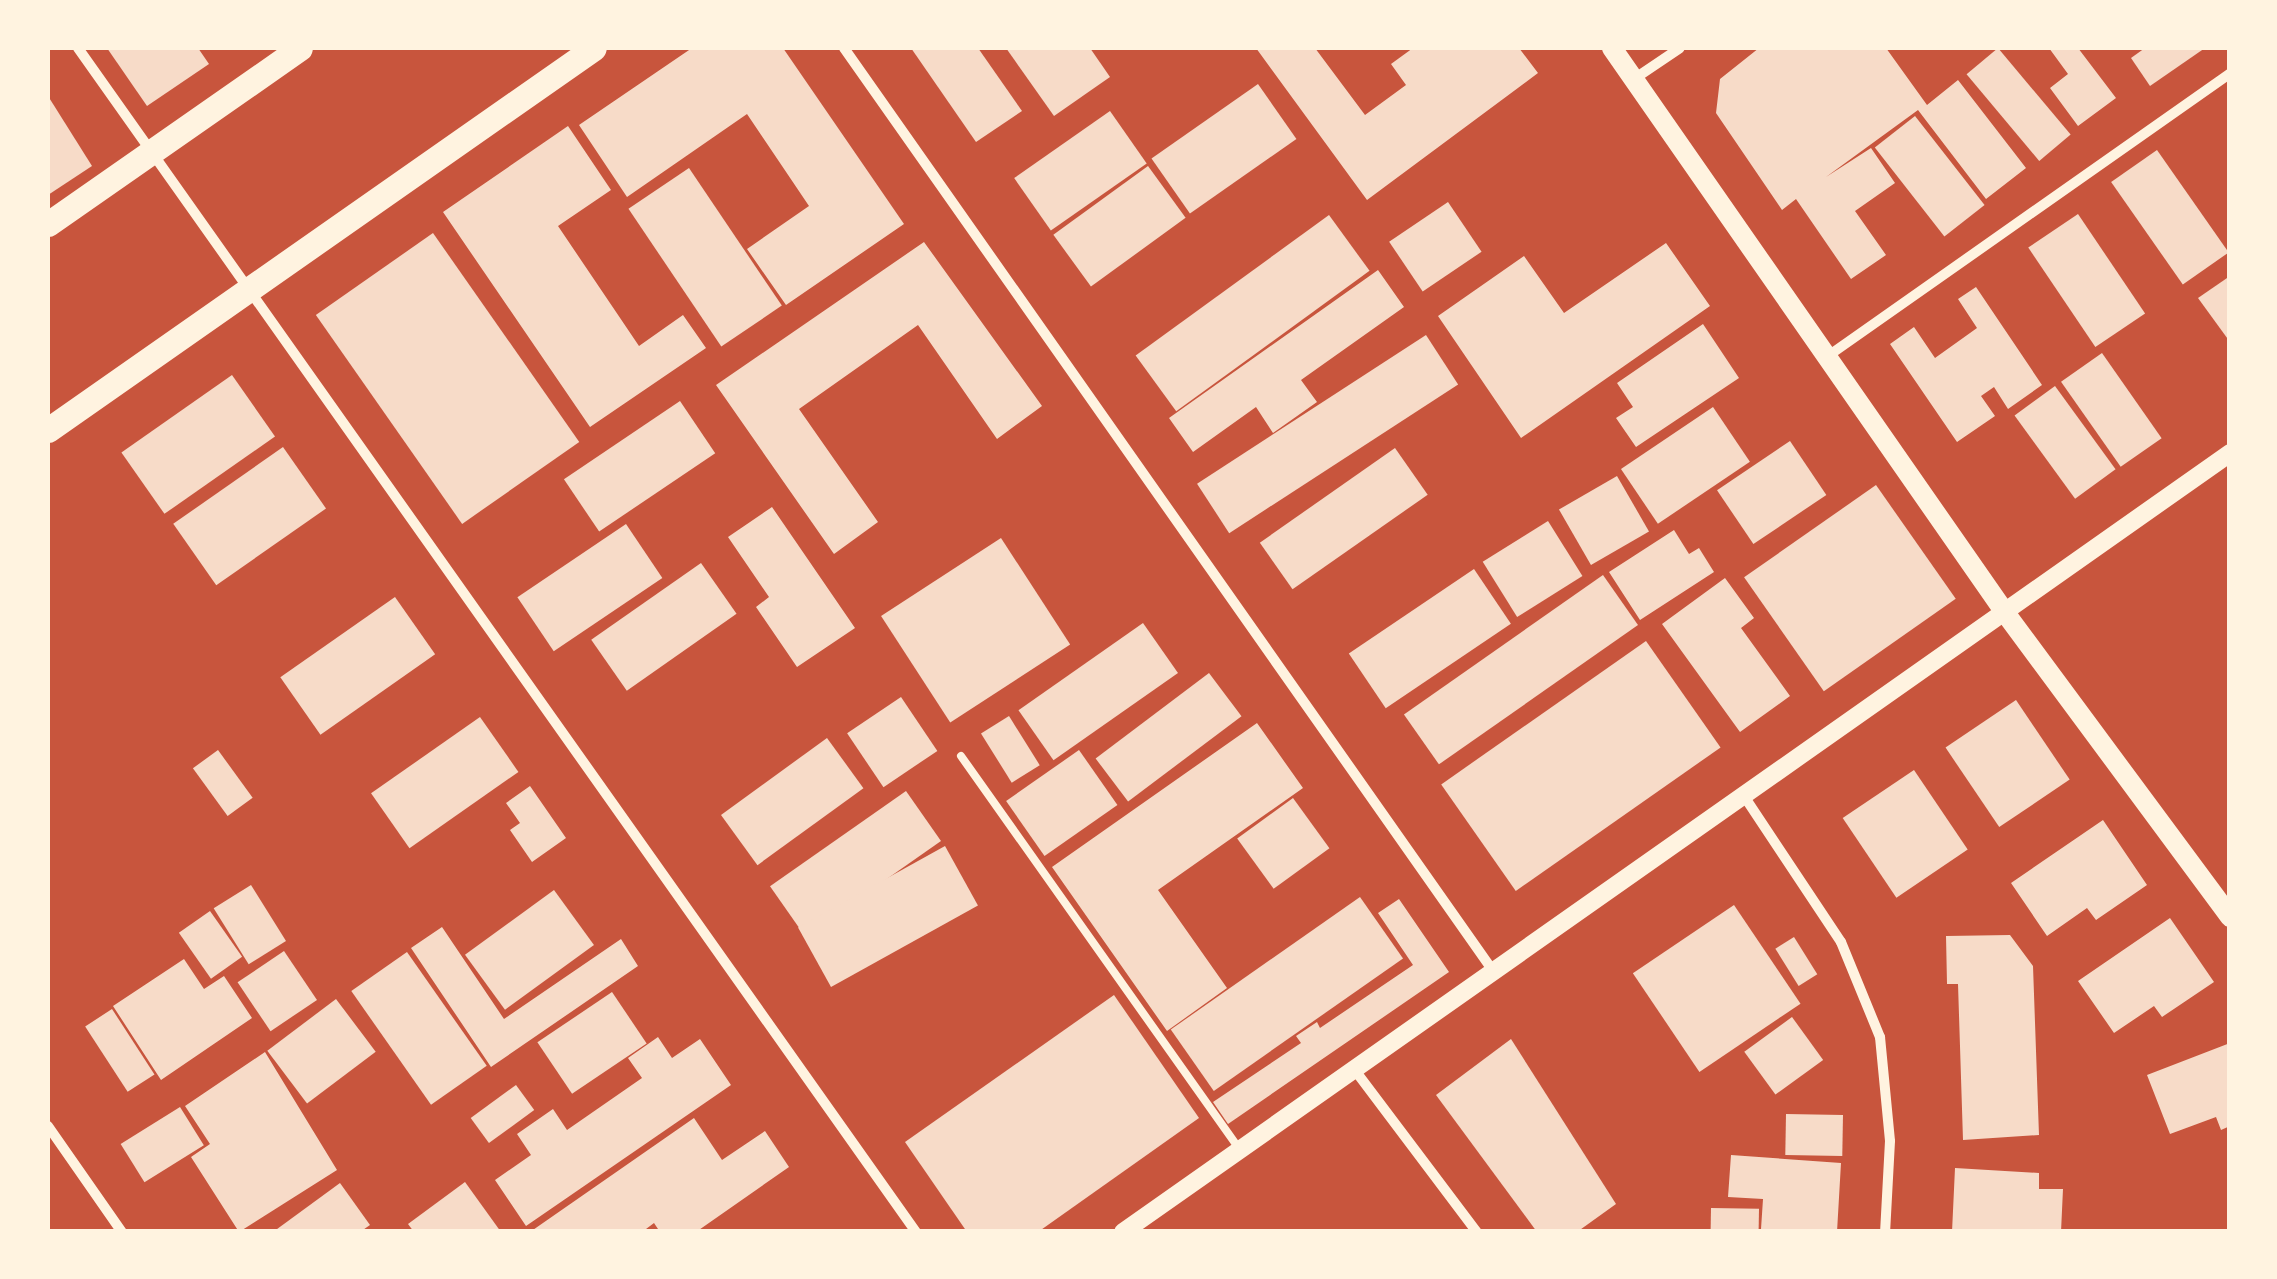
<!DOCTYPE html>
<style>
body{margin:0}
#map{position:relative;width:2277px;height:1279px;overflow:hidden;background:#c8553d;font-family:Jost,sans-serif}
div>[style]{position:absolute}
[style*='--x']{left:calc(var(--x)*1px);top:calc(var(--y)*1px);width:calc(var(--w)*1px);rotate:calc(var(--a)*1deg)}
.building>*{inset:0;background:#f7dbc8;transform-origin:0 0}
.service>*{height:8px;margin:-4px;padding:0 4px;transform-origin:4px;border-radius:4px;background:#fff3e0}
.minor>*{height:10px;margin:-5px;padding:0 5px;transform-origin:5px;border-radius:5px;background:#fff3e0}
.tertiary>*{height:18px;margin:-9px;padding:0 9px;transform-origin:9px;border-radius:9px;background:#fff3e0}
.secondary>*{height:20px;margin:-10px;padding:0 10px;transform-origin:10px;border-radius:10px;background:#fff3e0}
.primary>*{height:25px;margin:-12.5px;padding:0 12.5px;transform-origin:12.5px;border-radius:12.5px;background:#fff3e0}
span{translate:-50% -50%;white-space:nowrap;text-align:center;line-height:1.15;-webkit-text-stroke:9px #fff3e0;paint-order:stroke}
.frame{position:absolute;inset:0;border:50px solid #fff3e0;pointer-events:none}
</style>
<div id="map">
<div class="building">
<i style="clip-path:polygon(107px 48px,198px 48px,209px 64px,147px 106px)"></i>
<i style="clip-path:polygon(692px 48px,783px 48px,904px 224px,786px 305px,747px 249px,809px 206px,747px 114px,627px 197px,579px 125px)"></i>
<i style="clip-path:polygon(911px 48px,978px 48px,1022px 111px,976px 142px)"></i>
<i style="clip-path:polygon(1006px 48px,1090px 48px,1110px 77px,1054px 116px)"></i>
<i style="clip-path:polygon(1256px 48px,1315px 48px,1365px 115px,1406px 85px,1391px 64px,1413px 48px,1519px 48px,1538px 73px,1367px 200px)"></i>
<i style="clip-path:polygon(1759px 48px,1886px 48px,1927px 105px,1958px 80px,2026px 168px,1986px 199px,1918px 110px,1826px 177px,1871px 148px,1895px 183px,1855px 211px,1886px 255px,1851px 279px,1796px 199px,1782px 210px,1716px 113px,1720px 79px)"></i>
<i style="left:1998px;top:48px;width:113px;height:41px;rotate:50deg"></i>
<i style="clip-path:polygon(2049px 48px,2078px 48px,2116px 98px,2078px 126px,2050px 88px,2068px 74px)"></i>
<i style="clip-path:polygon(2145px 48px,2205px 48px,2150px 86px,2131px 58px)"></i>
<i style="left:1258px;top:84px;width:67px;height:130px;rotate:55deg"></i>
<i style="clip-path:polygon(48px 96px,92px 166px,48px 195px)"></i>
<i style="left:1110px;top:111px;width:64px;height:117px;rotate:55deg"></i>
<i style="left:1915px;top:116px;width:113px;height:51px;rotate:52deg"></i>
<i style="clip-path:polygon(568px 126px,611px 190px,558px 226px,639px 346px,683px 315px,706px 348px,590px 427px,443px 212px)"></i>
<i style="left:2157px;top:150px;width:125px;height:56px;rotate:55deg"></i>
<i style="left:1148px;top:166px;width:64px;height:117px;rotate:54deg"></i>
<i style="left:689px;top:168px;width:166px;height:73px;rotate:56deg"></i>
<i style="left:1448px;top:202px;width:60px;height:71px;rotate:56deg"></i>
<i style="left:2078px;top:214px;width:120px;height:60px;rotate:56deg"></i>
<i style="left:1329px;top:215px;width:69px;height:239px;rotate:54deg"></i>
<i style="left:433px;top:233px;width:255px;height:143px;rotate:55deg"></i>
<i style="clip-path:polygon(924px 242px,1042px 406px,997px 439px,918px 325px,799px 409px,878px 522px,834px 554px,716px 385px)"></i>
<i style="clip-path:polygon(1666px 243px,1710px 306px,1521px 438px,1438px 316px,1524px 256px,1564px 313px)"></i>
<i style="clip-path:polygon(1378px 270px,1404px 307px,1301px 380px,1317px 402px,1273px 433px,1256px 407px,1193px 452px,1169px 418px)"></i>
<i style="clip-path:polygon(2230px 276px,2230px 342px,2198px 298px)"></i>
<i style="clip-path:polygon(1976px 287px,2042px 385px,2008px 409px,1994px 387px,1981px 396px,1995px 416px,1957px 442px,1890px 344px,1914px 327px,1935px 358px,1977px 328px,1958px 299px)"></i>
<i style="clip-path:polygon(1703px 324px,1739px 378px,1636px 447px,1616px 418px,1633px 407px,1617px 383px)"></i>
<i style="left:1426px;top:335px;width:59px;height:273px;rotate:57deg"></i>
<i style="left:2102px;top:353px;width:104px;height:50px;rotate:55deg"></i>
<i style="left:232px;top:375px;width:75px;height:135px;rotate:55deg"></i>
<i style="left:2055px;top:386px;width:103px;height:50px;rotate:54deg"></i>
<i style="left:680px;top:401px;width:63px;height:140px;rotate:56deg"></i>
<i style="left:1713px;top:407px;width:66px;height:111px;rotate:56deg"></i>
<i style="left:1790px;top:441px;width:65px;height:88px;rotate:56deg"></i>
<i style="left:283px;top:447px;width:75px;height:134px;rotate:55deg"></i>
<i style="left:1395px;top:448px;width:57px;height:165px;rotate:55deg"></i>
<i style="left:1617px;top:476px;width:64px;height:67px;rotate:60deg"></i>
<i style="left:1876px;top:485px;width:139px;height:161px;rotate:55deg"></i>
<i style="clip-path:polygon(772px 507px,855px 628px,797px 667px,756px 607px,769px 597px,728px 537px)"></i>
<i style="left:1548px;top:521px;width:65px;height:77px;rotate:58deg"></i>
<i style="left:626px;top:524px;width:65px;height:131px;rotate:56deg"></i>
<i style="clip-path:polygon(1674px 530px,1689px 554px,1699px 548px,1714px 572px,1640px 620px,1609px 572px)"></i>
<i style="left:1001px;top:538px;width:127px;height:143px;rotate:57deg"></i>
<i style="left:701px;top:563px;width:62px;height:134px;rotate:55deg"></i>
<i style="left:1474px;top:569px;width:66px;height:151px;rotate:56deg"></i>
<i style="left:1603px;top:575px;width:61px;height:243px;rotate:55deg"></i>
<i style="clip-path:polygon(1725px 578px,1754px 618px,1741px 628px,1790px 696px,1740px 732px,1662px 624px)"></i>
<i style="left:395px;top:597px;width:70px;height:140px;rotate:55deg"></i>
<i style="left:1143px;top:623px;width:61px;height:152px;rotate:55deg"></i>
<i style="left:1646px;top:641px;width:130px;height:250px;rotate:55deg"></i>
<i style="left:1209px;top:673px;width:54px;height:142px;rotate:53deg"></i>
<i style="left:901px;top:697px;width:65px;height:65px;rotate:56deg"></i>
<i style="left:2016px;top:700px;width:96px;height:85px;rotate:56deg"></i>
<i style="left:1009px;top:716px;width:58px;height:33px;rotate:58deg"></i>
<i style="left:480px;top:717px;width:67px;height:133px;rotate:55deg"></i>
<i style="clip-path:polygon(1257px 723px,1303px 788px,1158px 890px,1227px 988px,1167px 1031px,1052px 867px)"></i>
<i style="left:827px;top:738px;width:62px;height:131px;rotate:54deg"></i>
<i style="left:218px;top:750px;width:59px;height:31px;rotate:54deg"></i>
<i style="left:1079px;top:750px;width:67px;height:89px;rotate:55deg"></i>
<i style="left:1914px;top:770px;width:96px;height:86px;rotate:56deg"></i>
<i style="clip-path:polygon(530px 786px,566px 838px,532px 862px,510px 830px,520px 823px,506px 803px)"></i>
<i style="left:906px;top:791px;width:61px;height:166px;rotate:55deg"></i>
<i style="left:1293px;top:798px;width:62px;height:69px;rotate:54deg"></i>
<i style="clip-path:polygon(2103px 820px,2147px 885px,2096px 920px,2087px 908px,2047px 936px,2011px 883px)"></i>
<i style="left:945px;top:846px;width:68px;height:168px;rotate:61deg"></i>
<i style="left:251px;top:885px;width:66px;height:44px;rotate:58deg"></i>
<i style="left:554px;top:890px;width:68px;height:110px;rotate:54deg"></i>
<i style="left:1360px;top:897px;width:75px;height:231px;rotate:55deg"></i>
<i style="clip-path:polygon(1399px 899px,1449px 972px,1228px 1124px,1213px 1102px,1301px 1043px,1296px 1036px,1317px 1022px,1320px 1028px,1413px 965px,1378px 913px)"></i>
<i style="left:1734px;top:905px;width:119px;height:122px;rotate:56deg"></i>
<i style="left:210px;top:911px;width:56px;height:38px;rotate:55deg"></i>
<i style="clip-path:polygon(2170px 918px,2214px 982px,2162px 1017px,2154px 1006px,2114px 1033px,2078px 981px)"></i>
<i style="clip-path:polygon(442px 927px,504px 1019px,621px 939px,638px 966px,491px 1067px,411px 948px)"></i>
<i style="clip-path:polygon(2010px 935px,2033px 966px,2039px 1135px,1963px 1140px,1958px 984px,1947px 984px,1946px 936px)"></i>
<i style="left:1794px;top:937px;width:44px;height:22px;rotate:58deg"></i>
<i style="left:284px;top:951px;width:59px;height:56px;rotate:56deg"></i>
<i style="left:407px;top:952px;width:139px;height:68px;rotate:55deg"></i>
<i style="clip-path:polygon(184px 959px,204px 989px,224px 976px,252px 1018px,161px 1080px,113px 1006px)"></i>
<i style="left:612px;top:992px;width:62px;height:90px;rotate:56deg"></i>
<i style="clip-path:polygon(1114px 995px,1199px 1118px,1038px 1232px,967px 1232px,905px 1142px)"></i>
<i style="left:336px;top:999px;width:66px;height:86px;rotate:53deg"></i>
<i style="left:112px;top:1009px;width:78px;height:32px;rotate:57deg"></i>
<i style="left:1792px;top:1017px;width:53px;height:59px;rotate:54deg"></i>
<i style="clip-path:polygon(658px 1037px,672px 1058px,700px 1039px,731px 1085px,526px 1226px,495px 1180px,531px 1155px,517px 1134px,553px 1109px,567px 1130px,642px 1078px,628px 1058px)"></i>
<i style="clip-path:polygon(1511px 1039px,1616px 1204px,1577px 1232px,1537px 1232px,1436px 1095px)"></i>
<i style="clip-path:polygon(2230px 1043px,2230px 1126px,2221px 1130px,2216px 1117px,2170px 1134px,2147px 1075px)"></i>
<i style="clip-path:polygon(265px 1052px,337px 1170px,239px 1232px,191px 1157px,210px 1144px,185px 1106px)"></i>
<i style="left:516px;top:1085px;width:31px;height:56px;rotate:54deg"></i>
<i style="left:180px;top:1107px;width:45px;height:70px;rotate:58deg"></i>
<i style="left:1786px;top:1114px;width:57px;height:41px;rotate:1deg"></i>
<i style="clip-path:polygon(694px 1118px,722px 1160px,765px 1131px,789px 1167px,696px 1232px,660px 1232px,654px 1223px,642px 1232px,530px 1232px)"></i>
<i style="clip-path:polygon(1731px 1155px,1841px 1163px,1837px 1232px,1761px 1229px,1763px 1199px,1728px 1197px)"></i>
<i style="clip-path:polygon(1955px 1168px,2039px 1173px,2039px 1189px,2063px 1189px,2061px 1232px,1952px 1232px)"></i>
<i style="clip-path:polygon(465px 1182px,501px 1232px,414px 1232px,408px 1224px)"></i>
<i style="clip-path:polygon(340px 1183px,370px 1225px,360px 1232px,273px 1232px)"></i>
<i style="left:1711px;top:1208px;width:48px;height:24px;rotate:1deg"></i>
</div>
<div class="service">
<i style="--x:961;--y:756;--w:481;--a:54.7"></i>
</div>
<div class="minor">
<i style="--x:78;--y:48;--w:1451;--a:54.71"></i>
<i style="--x:844;--y:48;--w:1130;--a:54.88"></i>
<i style="--x:1634;--y:79;--w:55;--a:-34"></i>
<i style="--x:1828;--y:356;--w:492;--a:-35.1"></i>
<i style="--x:1744;--y:796;--w:175;--a:56.4"></i>
<i style="--x:1841;--y:942;--w:103;--a:67.7"></i>
<i style="--x:1880;--y:1037;--w:104;--a:84.5"></i>
<i style="--x:1890;--y:1141;--w:91;--a:93.1"></i>
<i style="--x:1354;--y:1069;--w:204;--a:53"></i>
<i style="--x:48;--y:1126;--w:129;--a:55.1"></i>
</div>
<div class="tertiary">
<i style="--x:1123;--y:1232;--w:1354;--a:-35.13"></i>
</div>
<div class="secondary">
<i style="--x:1612;--y:48;--w:690;--a:55.16"></i>
<i style="--x:2006;--y:614;--w:377;--a:53.5"></i>
</div>
<div class="primary">
<i style="--x:48;--y:224;--w:307;--a:-34.9"></i>
<i style="--x:48;--y:430;--w:666;--a:-34.98"></i>
</div>
<div class="frame"></div>
</div>
